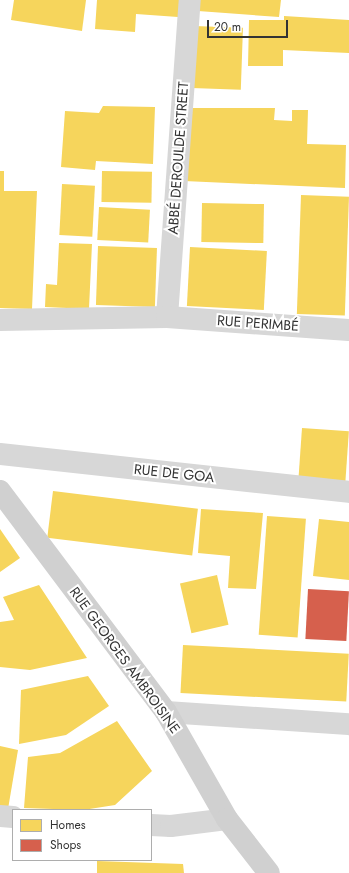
<!DOCTYPE html>
<meta charset="utf-8">
<style>
body{margin:0}
#map{position:relative;width:349px;height:873px;overflow:hidden;background:#fff;font-family:Jost,sans-serif}
div>[style]{position:absolute}
[style*='--x']{left:calc(var(--x)*1px);top:calc(var(--y)*1px);width:calc(var(--w)*1px);rotate:calc(var(--a)*1deg)}
.homes>*{inset:0;background:#f6d55c;transform-origin:0 0}
.shops>*{inset:0;background:#d6604d;transform-origin:0 0}
.street>*{height:22px;margin:-11px;padding:0 11px;transform-origin:11px;border-radius:11px;background:#d7d7d7}
.secondary>*{height:22px;margin:-11px;padding:0 11px;transform-origin:11px;border-radius:11px;background:#d0d0d0}
span{translate:-50% -50%;white-space:nowrap;text-align:center;line-height:1.15;-webkit-text-stroke:4px #fff;paint-order:stroke}
.street-label{font-size:14px;color:#333}
.legend{position:absolute;left:12px;top:809px;width:140px;height:52px;box-sizing:border-box;background:#fff;border:1px solid #adadad;margin:0;padding:5px 7px;list-style:none;font-size:12px;color:#333}
.legend li{display:flex;align-items:center;gap:8px;height:20px}
.legend b{width:20px;border:1px solid #adadad}
.scale{position:absolute;left:207px;top:20px;width:81px;height:18px;box-sizing:border-box;border:2px solid #333;border-top:0;padding-left:5px;font-size:12px;line-height:14px;white-space:nowrap;color:#333;-webkit-text-stroke:3px #fff;paint-order:stroke}
</style>
<div id="map">
<div class="homes">
<i style="clip-path:polygon(14px 0,86px 0,82px 31px,11px 20px)"></i>
<i style="clip-path:polygon(97px 0,180px 0,178px 17px,136px 14px,135px 32px,95px 29px)"></i>
<i style="clip-path:polygon(199px 0,281px 0,279px 17px,198px 11px)"></i>
<i style="clip-path:polygon(284px 16px,349px 20px,349px 53px,283px 50px,283px 66px,248px 66px,249px 20px,284px 20px)"></i>
<i style="left:194px;top:26px;width:49px;height:62px;rotate:2deg"></i>
<i style="clip-path:polygon(103px 106px,155px 107px,153px 164px,96px 161px,95px 170px,61px 167px,65px 111px,99px 113px)"></i>
<i style="clip-path:polygon(191px 108px,275px 108px,274px 120px,292px 121px,292px 110px,308px 110px,307px 144px,346px 145px,345px 188px,184px 181px)"></i>
<i style="clip-path:polygon(0 171px,4px 171px,4px 191px,37px 191px,32px 309px,0 308px)"></i>
<i style="left:102px;top:171px;width:50px;height:31px;rotate:1deg"></i>
<i style="left:62px;top:184px;width:33px;height:51px;rotate:3deg"></i>
<i style="left:301px;top:195px;width:48px;height:119px;rotate:2deg"></i>
<i style="left:202px;top:203px;width:62px;height:39px;rotate:1deg"></i>
<i style="left:99px;top:207px;width:51px;height:33px;rotate:3deg"></i>
<i style="clip-path:polygon(59px 243px,92px 244px,89px 309px,45px 307px,46px 284px,57px 285px)"></i>
<i style="left:98px;top:246px;width:59px;height:59px;rotate:2deg"></i>
<i style="left:190px;top:247px;width:77px;height:59px;rotate:3deg"></i>
<i style="left:302px;top:428px;width:47px;height:62px;rotate:4deg"></i>
<i style="left:53px;top:491px;width:146px;height:47px;rotate:7deg"></i>
<i style="clip-path:polygon(201px 509px,263px 513px,256px 589px,228px 588px,230px 556px,198px 553px)"></i>
<i style="left:267px;top:516px;width:39px;height:119px;rotate:4deg"></i>
<i style="clip-path:polygon(319px 519px,349px 522px,349px 580px,313px 576px)"></i>
<i style="clip-path:polygon(0 529px,20px 558px,0 572px)"></i>
<i style="left:217px;top:575px;width:51px;height:38px;rotate:77deg"></i>
<i style="clip-path:polygon(39px 585px,87px 658px,30px 670px,0 667px,0 622px,14px 620px,3px 597px)"></i>
<i style="left:183px;top:645px;width:166px;height:48px;rotate:3deg"></i>
<i style="clip-path:polygon(88px 676px,109px 706px,66px 735px,19px 744px,21px 690px)"></i>
<i style="clip-path:polygon(117px 721px,152px 771px,115px 805px,83px 810px,24px 808px,28px 757px,60px 753px)"></i>
<i style="clip-path:polygon(0 746px,18px 750px,8px 809px,0 808px)"></i>
<i style="clip-path:polygon(97px 861px,183px 864px,184px 873px,97px 873px)"></i>
</div>
<div class="shops">
<i style="left:308px;top:589px;width:41px;height:50px;rotate:3deg"></i>
</div>
<div class="street">
<i style="--x:167;--y:317;--w:318;--a:-85.9"></i>
<i style="--x:0;--y:320;--w:167;--a:-1"></i>
<i style="--x:167;--y:317;--w:182;--a:4.1"></i>
<i style="--x:0;--y:454;--w:351;--a:6.2"></i>
<i style="--x:166;--y:712;--w:183;--a:3.8"></i>
<i style="--x:0;--y:816;--w:13;--a:4"></i>
<i style="--x:151;--y:825;--w:20;--a:3"></i>
<i style="--x:171;--y:826;--w:56;--a:-7.1"></i>
</div>
<div class="secondary">
<i style="--x:0;--y:491;--w:276;--a:53.1"></i>
<i style="--x:166;--y:712;--w:123;--a:60.3"></i>
<i style="--x:227;--y:819;--w:68;--a:52.1"></i>
</div>
<div class="street-label">
<span style="left:178px;top:158px;rotate:-86deg">ABBÉ DEROULDE STREET</span>
<span style="left:258px;top:323px;rotate:4deg">RUE PERIMBÉ</span>
<span style="left:174px;top:473px;rotate:6deg">RUE DE GOA</span>
<span style="left:125px;top:660px;rotate:54deg">RUE GEORGES AMBROISINE</span>
</div>
<ul class="legend">
<li><b style="height:11px;background:#f6d55c"></b>Homes</li>
<li><b style="height:11px;background:#d6604d"></b>Shops</li>
</ul>
<div class="scale">20 m</div>
</div>
